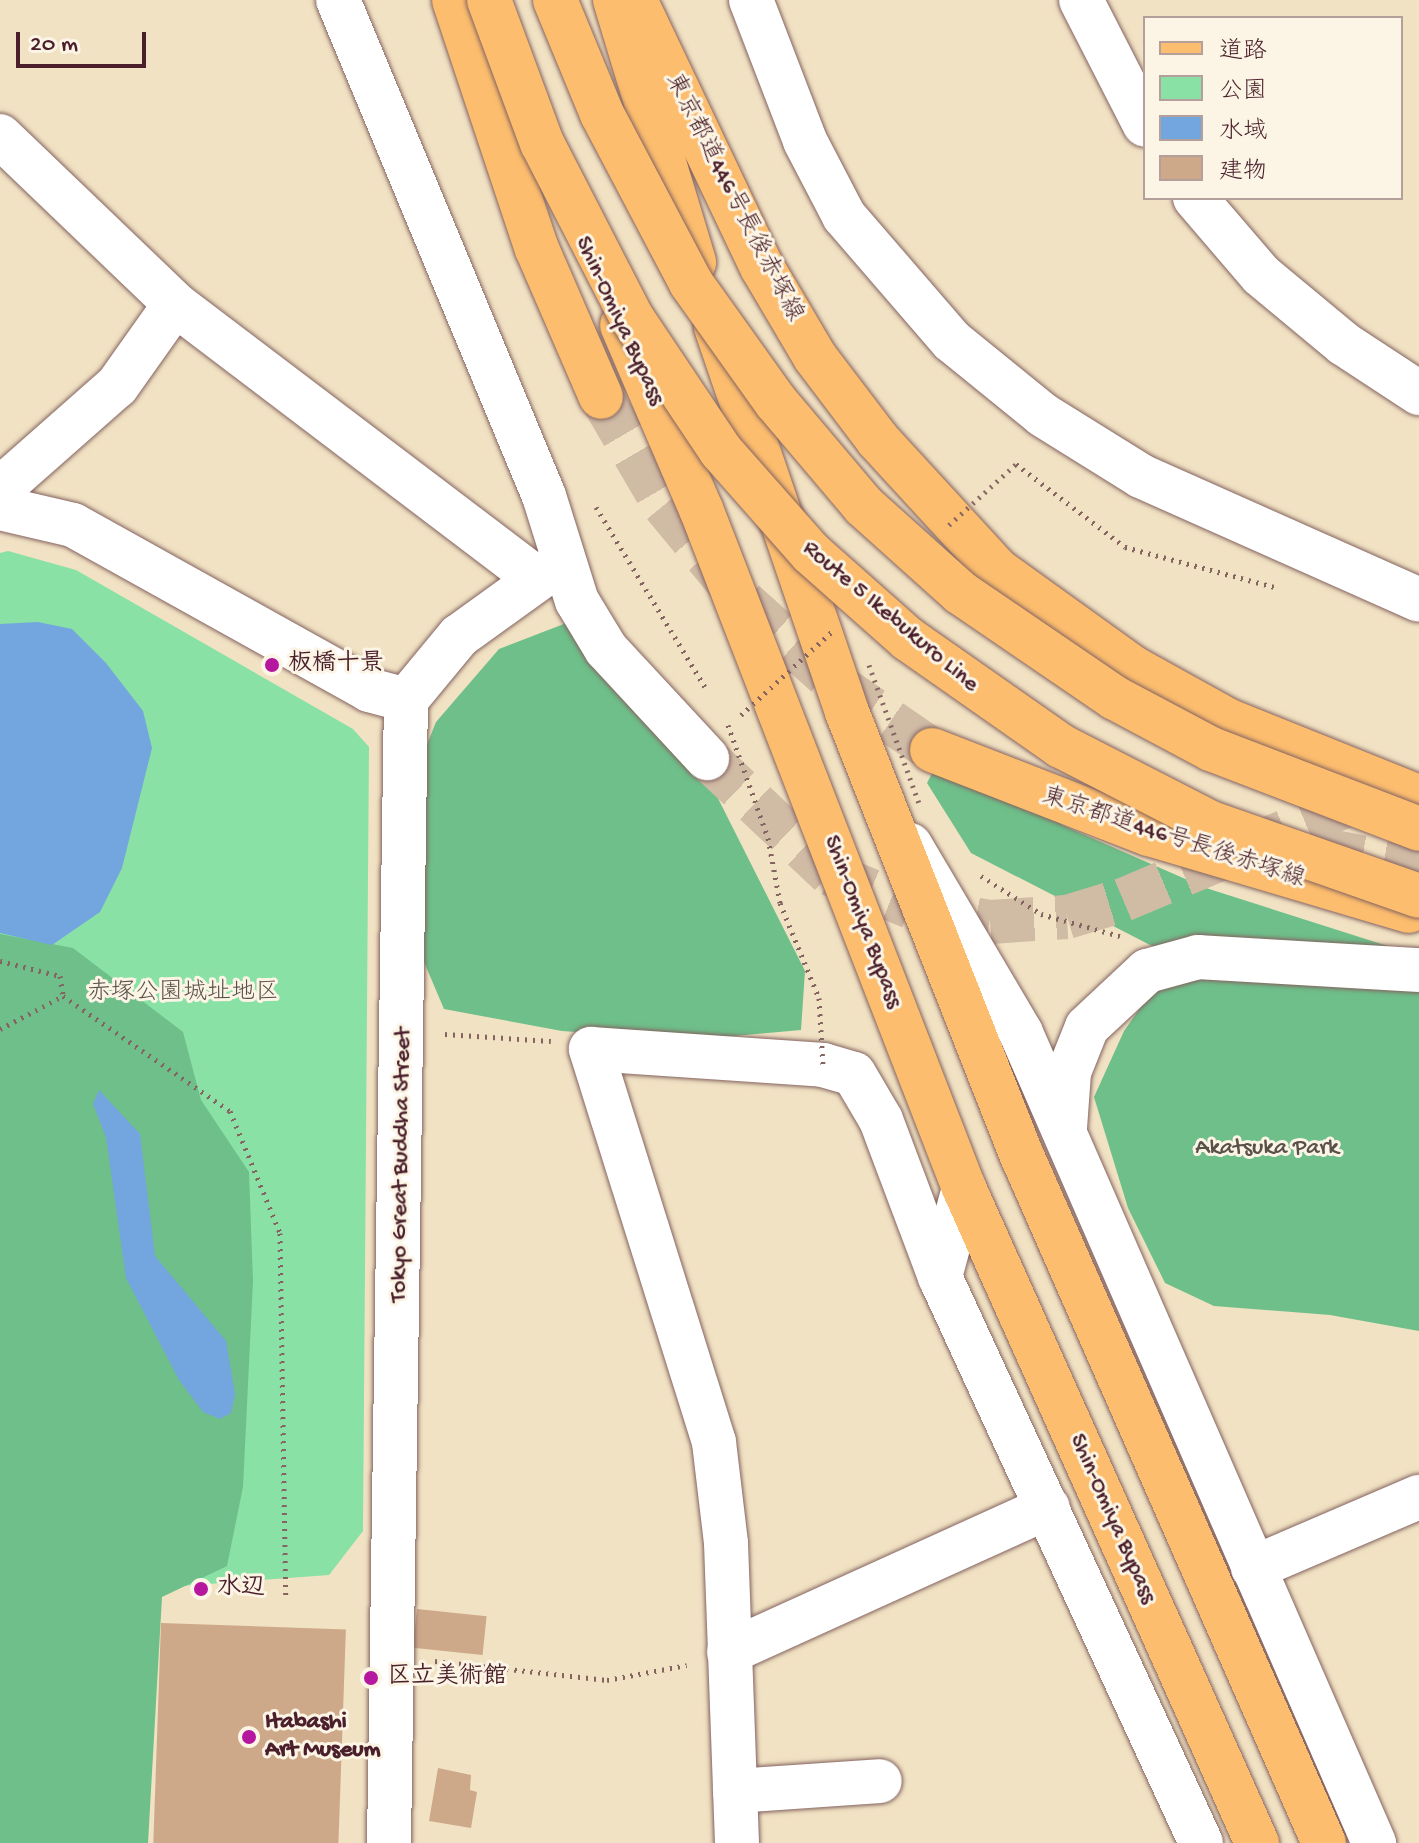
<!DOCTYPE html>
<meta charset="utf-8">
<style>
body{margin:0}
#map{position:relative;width:1419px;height:1843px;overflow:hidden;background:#f1e2c3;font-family:"Gochi Hand","Klee One",sans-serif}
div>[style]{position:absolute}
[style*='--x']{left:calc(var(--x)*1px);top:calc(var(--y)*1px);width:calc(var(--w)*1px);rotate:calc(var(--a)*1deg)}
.green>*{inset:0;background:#89e1a5}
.forest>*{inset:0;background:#6ebf8a}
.water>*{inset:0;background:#73a5de}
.building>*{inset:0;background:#cda989;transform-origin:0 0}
.minor-tunnel>*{height:44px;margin-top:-22px;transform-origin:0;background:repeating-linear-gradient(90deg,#d0bba5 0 44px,transparent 0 66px)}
.major-tunnel>*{height:44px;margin-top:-22px;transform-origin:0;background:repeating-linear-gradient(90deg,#d0bba5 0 44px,transparent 0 66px)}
.path>*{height:5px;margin-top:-2.5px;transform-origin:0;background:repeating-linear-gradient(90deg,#846360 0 2px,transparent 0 8px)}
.roads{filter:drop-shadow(0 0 2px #846360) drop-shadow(0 0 2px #846360)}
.minor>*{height:44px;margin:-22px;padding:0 22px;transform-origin:22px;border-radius:22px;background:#fff}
.major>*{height:44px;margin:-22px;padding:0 22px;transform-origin:22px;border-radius:22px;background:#fcbd6e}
.highway>*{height:44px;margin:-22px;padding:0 22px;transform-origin:22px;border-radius:22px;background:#fcbd6e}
.path-bridge>*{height:5px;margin-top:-2.5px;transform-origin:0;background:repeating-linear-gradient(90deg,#846360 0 2px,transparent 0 8px)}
.bridges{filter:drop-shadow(0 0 2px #846360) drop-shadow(0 0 2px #846360)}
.highway-bridge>*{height:44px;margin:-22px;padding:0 22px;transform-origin:22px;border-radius:22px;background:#fcbd6e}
.dots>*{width:22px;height:22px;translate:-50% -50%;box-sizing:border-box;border:4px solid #fcf5e5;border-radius:50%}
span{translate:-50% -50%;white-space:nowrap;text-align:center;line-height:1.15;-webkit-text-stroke:6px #fcf5e5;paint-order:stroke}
.street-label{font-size:24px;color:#4a1f2b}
.poi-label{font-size:24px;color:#4a1f2b;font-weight:700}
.left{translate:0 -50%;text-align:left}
.park-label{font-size:24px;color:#5a504a}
.legend{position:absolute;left:1143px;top:16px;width:260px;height:184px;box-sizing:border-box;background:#fcf5e5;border:2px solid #b59f9b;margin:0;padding:10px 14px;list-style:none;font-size:24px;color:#4a1f2b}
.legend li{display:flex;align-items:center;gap:16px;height:40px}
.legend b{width:40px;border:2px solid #b59f9b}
.scale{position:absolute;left:16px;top:32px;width:130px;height:36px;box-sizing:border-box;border:4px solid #4a1f2b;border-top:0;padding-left:10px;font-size:24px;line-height:28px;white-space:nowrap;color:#4a1f2b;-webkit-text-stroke:6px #fcf5e5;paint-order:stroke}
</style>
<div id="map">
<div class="green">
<i style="clip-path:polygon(8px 551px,76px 570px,353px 729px,369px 747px,363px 1531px,329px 1575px,154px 1588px,0 1843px,0 553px)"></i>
</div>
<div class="forest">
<i style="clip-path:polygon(569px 622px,675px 713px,805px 971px,801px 1030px,691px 1040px,562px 1031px,444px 1009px,407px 922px,418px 767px,436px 722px,499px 649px)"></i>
<i style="clip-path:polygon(949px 741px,1062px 825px,1206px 888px,1419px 956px,1419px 1331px,1330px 1315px,1214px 1306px,1165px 1283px,1128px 1208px,1094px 1097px,1124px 1031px,1168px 968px,1152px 946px,971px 853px,927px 783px)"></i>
<i style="clip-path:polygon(0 934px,73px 948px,183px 1032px,201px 1100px,249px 1172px,253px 1281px,243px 1487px,227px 1566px,162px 1597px,148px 1843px,0 1843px)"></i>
</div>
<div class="water">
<i style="clip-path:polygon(38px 622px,72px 629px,106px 663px,143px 711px,152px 748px,122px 868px,100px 912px,52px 945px,0 933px,0 624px)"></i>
<i style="clip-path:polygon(99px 1090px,140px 1134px,155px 1256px,226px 1341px,235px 1394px,231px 1413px,220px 1419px,203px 1412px,179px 1380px,126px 1278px,106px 1137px,93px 1104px)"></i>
</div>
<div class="building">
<i style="left:417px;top:1609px;width:70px;height:39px;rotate:6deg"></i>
<i style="left:161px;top:1623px;width:185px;height:220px;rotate:2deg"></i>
<i style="clip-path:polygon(438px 1768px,471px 1775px,470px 1790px,477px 1792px,471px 1828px,429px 1821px)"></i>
</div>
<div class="minor-tunnel">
<i style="--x:707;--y:758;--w:169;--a:43.3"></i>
<i style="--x:830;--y:874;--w:87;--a:22.2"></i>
<i style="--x:911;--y:907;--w:80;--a:10.8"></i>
<i style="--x:990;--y:922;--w:77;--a:-3.7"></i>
<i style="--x:1067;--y:917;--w:59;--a:-16.9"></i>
<i style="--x:1123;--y:900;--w:278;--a:-22.9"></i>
<i style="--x:1319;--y:849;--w:102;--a:10.8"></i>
</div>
<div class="major-tunnel">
<i style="--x:601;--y:397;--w:125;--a:59.7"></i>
<i style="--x:664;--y:505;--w:126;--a:50.5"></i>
<i style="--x:744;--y:602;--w:123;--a:41.7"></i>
<i style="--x:836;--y:684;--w:116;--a:34.5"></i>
</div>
<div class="path">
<i style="--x:1016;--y:464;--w:137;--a:37.3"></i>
<i style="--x:1125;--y:547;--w:158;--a:15"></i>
<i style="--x:596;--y:507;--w:210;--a:58.8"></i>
<i style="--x:981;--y:876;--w:71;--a:32.3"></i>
<i style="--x:1041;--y:914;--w:82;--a:15.6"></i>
<i style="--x:0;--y:961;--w:62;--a:14"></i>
<i style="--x:60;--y:976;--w:20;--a:81"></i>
<i style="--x:63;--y:996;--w:203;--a:34.6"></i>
<i style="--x:230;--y:1111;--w:132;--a:67.7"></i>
<i style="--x:280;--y:1233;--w:362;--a:89.1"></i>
<i style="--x:0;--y:1029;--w:71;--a:-27.6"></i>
<i style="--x:445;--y:1034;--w:106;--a:3.8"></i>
<i style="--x:435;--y:1661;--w:173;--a:6.3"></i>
<i style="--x:607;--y:1680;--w:81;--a:-10.6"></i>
</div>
<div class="roads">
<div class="minor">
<i style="--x:338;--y:0;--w:537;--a:67.45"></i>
<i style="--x:544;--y:496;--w:110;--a:72.6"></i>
<i style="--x:577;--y:601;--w:56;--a:58.9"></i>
<i style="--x:606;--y:649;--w:149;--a:47.2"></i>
<i style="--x:751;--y:0;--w:151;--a:69"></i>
<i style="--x:805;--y:141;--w:85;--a:62.5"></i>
<i style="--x:844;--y:216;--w:165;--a:49.2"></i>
<i style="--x:952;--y:341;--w:117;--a:39.1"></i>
<i style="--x:1043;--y:415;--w:115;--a:31.9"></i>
<i style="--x:1141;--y:476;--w:304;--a:24"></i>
<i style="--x:1081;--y:0;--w:140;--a:62.9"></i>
<i style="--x:0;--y:136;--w:243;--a:43.8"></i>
<i style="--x:175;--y:304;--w:450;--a:37.2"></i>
<i style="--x:1195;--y:198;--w:101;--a:49.4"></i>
<i style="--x:1261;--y:275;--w:108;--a:39.7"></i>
<i style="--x:1344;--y:344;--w:90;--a:33.2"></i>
<i style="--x:0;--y:489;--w:156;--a:-41.4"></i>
<i style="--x:117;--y:386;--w:100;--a:-54.7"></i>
<i style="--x:0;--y:508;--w:75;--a:13.1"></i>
<i style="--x:73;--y:525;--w:339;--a:29.1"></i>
<i style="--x:369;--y:690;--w:38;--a:15"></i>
<i style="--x:910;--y:845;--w:218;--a:59.4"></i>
<i style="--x:1021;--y:1033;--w:884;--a:66.45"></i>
<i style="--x:1065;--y:1128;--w:56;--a:-85.9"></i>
<i style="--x:1069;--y:1072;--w:48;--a:-68.2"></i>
<i style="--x:1087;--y:1027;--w:82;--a:-43"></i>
<i style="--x:1147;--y:971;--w:53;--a:-15.4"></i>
<i style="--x:1198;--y:957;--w:221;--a:3.4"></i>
<i style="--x:964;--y:1188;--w:92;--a:105.1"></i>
<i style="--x:940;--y:1277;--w:623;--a:65.24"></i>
<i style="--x:1253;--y:1568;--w:181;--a:-23.2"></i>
<i style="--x:729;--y:1652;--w:350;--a:-24.4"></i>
<i style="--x:735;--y:1791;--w:145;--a:-3.9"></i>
<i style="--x:389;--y:1843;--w:1143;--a:-89.15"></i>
<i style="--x:406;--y:700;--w:83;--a:-50.4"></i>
<i style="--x:459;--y:636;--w:128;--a:-35.8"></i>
<i style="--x:737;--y:1843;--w:300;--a:-92.1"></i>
<i style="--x:726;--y:1543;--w:102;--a:-96.8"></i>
<i style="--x:714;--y:1442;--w:412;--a:-107.4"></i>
<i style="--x:591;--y:1049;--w:233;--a:3.9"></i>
<i style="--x:823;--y:1065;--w:32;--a:16"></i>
<i style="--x:854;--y:1074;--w:53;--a:59.6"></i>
<i style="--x:881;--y:1120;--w:168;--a:69.4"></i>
</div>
<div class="major">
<i style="--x:454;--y:0;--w:262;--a:71.6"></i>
<i style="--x:537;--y:249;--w:161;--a:66.6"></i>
<i style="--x:635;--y:0;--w:296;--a:64.6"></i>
<i style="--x:762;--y:267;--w:104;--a:59.5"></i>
<i style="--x:815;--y:357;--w:104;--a:52.8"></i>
<i style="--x:878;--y:440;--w:176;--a:47.5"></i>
<i style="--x:997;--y:570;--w:170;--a:35.7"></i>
<i style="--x:1135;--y:669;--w:105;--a:29"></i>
<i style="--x:1227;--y:720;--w:207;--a:21.9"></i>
<i style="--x:932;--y:750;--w:233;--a:21.2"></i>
<i style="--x:1149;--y:834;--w:271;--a:16.5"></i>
</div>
<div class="highway">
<i style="--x:615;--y:0;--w:274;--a:73.2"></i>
<i style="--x:622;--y:325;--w:200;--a:66.8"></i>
<i style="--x:701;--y:509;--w:728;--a:68.83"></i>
<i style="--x:964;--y:1188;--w:718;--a:65.9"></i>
<i style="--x:716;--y:327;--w:407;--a:71.2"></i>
<i style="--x:847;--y:712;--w:479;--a:68.5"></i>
<i style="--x:1023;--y:1158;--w:748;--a:66.28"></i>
</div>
</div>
<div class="path-bridge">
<i style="--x:949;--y:525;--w:91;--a:-42.3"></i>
<i style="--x:869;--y:665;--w:150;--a:70.1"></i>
<i style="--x:741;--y:715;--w:127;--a:-42.5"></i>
<i style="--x:728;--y:725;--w:120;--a:70.5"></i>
<i style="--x:768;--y:838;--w:66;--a:79.5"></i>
<i style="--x:780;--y:903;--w:103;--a:67.7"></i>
<i style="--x:819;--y:998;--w:67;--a:86.6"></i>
</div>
<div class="bridges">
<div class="highway-bridge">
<i style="--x:489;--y:0;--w:153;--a:69.7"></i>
<i style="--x:542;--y:143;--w:197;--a:62.8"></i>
<i style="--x:632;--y:318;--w:160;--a:56.2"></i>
<i style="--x:721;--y:451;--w:136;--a:48.6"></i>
<i style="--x:811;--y:553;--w:130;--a:41.6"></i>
<i style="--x:908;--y:639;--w:187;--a:35"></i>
<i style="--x:1061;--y:746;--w:169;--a:27.2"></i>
<i style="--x:1211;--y:823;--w:220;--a:19.3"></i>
<i style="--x:555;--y:0;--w:123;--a:67.6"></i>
<i style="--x:602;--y:114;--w:191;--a:62.2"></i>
<i style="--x:691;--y:283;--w:146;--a:54.5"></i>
<i style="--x:776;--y:402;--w:136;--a:49.8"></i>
<i style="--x:864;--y:506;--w:130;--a:41.9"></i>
<i style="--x:961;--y:593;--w:186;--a:34.3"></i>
<i style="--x:1115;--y:698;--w:109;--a:28"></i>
<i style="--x:1211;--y:749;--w:223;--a:21"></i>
</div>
</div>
<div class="dots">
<i style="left:272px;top:665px;background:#b5179e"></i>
<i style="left:201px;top:1589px;background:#b5179e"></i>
<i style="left:371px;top:1678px;background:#b5179e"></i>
<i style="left:249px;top:1737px;background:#b5179e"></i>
</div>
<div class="street-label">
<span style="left:733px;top:198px;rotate:63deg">東京都道446号長後赤塚線</span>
<span style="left:619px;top:321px;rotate:65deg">Shin-Omiya Bypass</span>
<span style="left:890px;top:617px;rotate:40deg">Route 5 Ikebukuro Line</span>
<span style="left:1173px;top:839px;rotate:18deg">東京都道446号長後赤塚線</span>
<span style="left:862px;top:922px;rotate:69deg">Shin-Omiya Bypass</span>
<span style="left:402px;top:1165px;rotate:-89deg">Tokyo Great Buddha Street</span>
<span style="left:1112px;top:1519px;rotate:66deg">Shin-Omiya Bypass</span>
</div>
<div class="poi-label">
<span class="left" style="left:288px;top:665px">板橋十景</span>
<span class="left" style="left:217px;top:1589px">水辺</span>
<span class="left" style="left:387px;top:1678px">区立美術館</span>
<span class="left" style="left:265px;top:1737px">Itabashi<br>Art Museum</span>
</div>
<div class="park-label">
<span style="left:183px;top:994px">赤塚公園城址地区</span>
<span style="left:1267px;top:1149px">Akatsuka Park</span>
</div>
<ul class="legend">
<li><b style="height:10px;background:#fcbd6e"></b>道路</li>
<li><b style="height:22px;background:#89e1a5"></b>公園</li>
<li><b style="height:22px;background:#73a5de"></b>水域</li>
<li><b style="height:22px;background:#cda989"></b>建物</li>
</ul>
<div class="scale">20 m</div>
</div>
